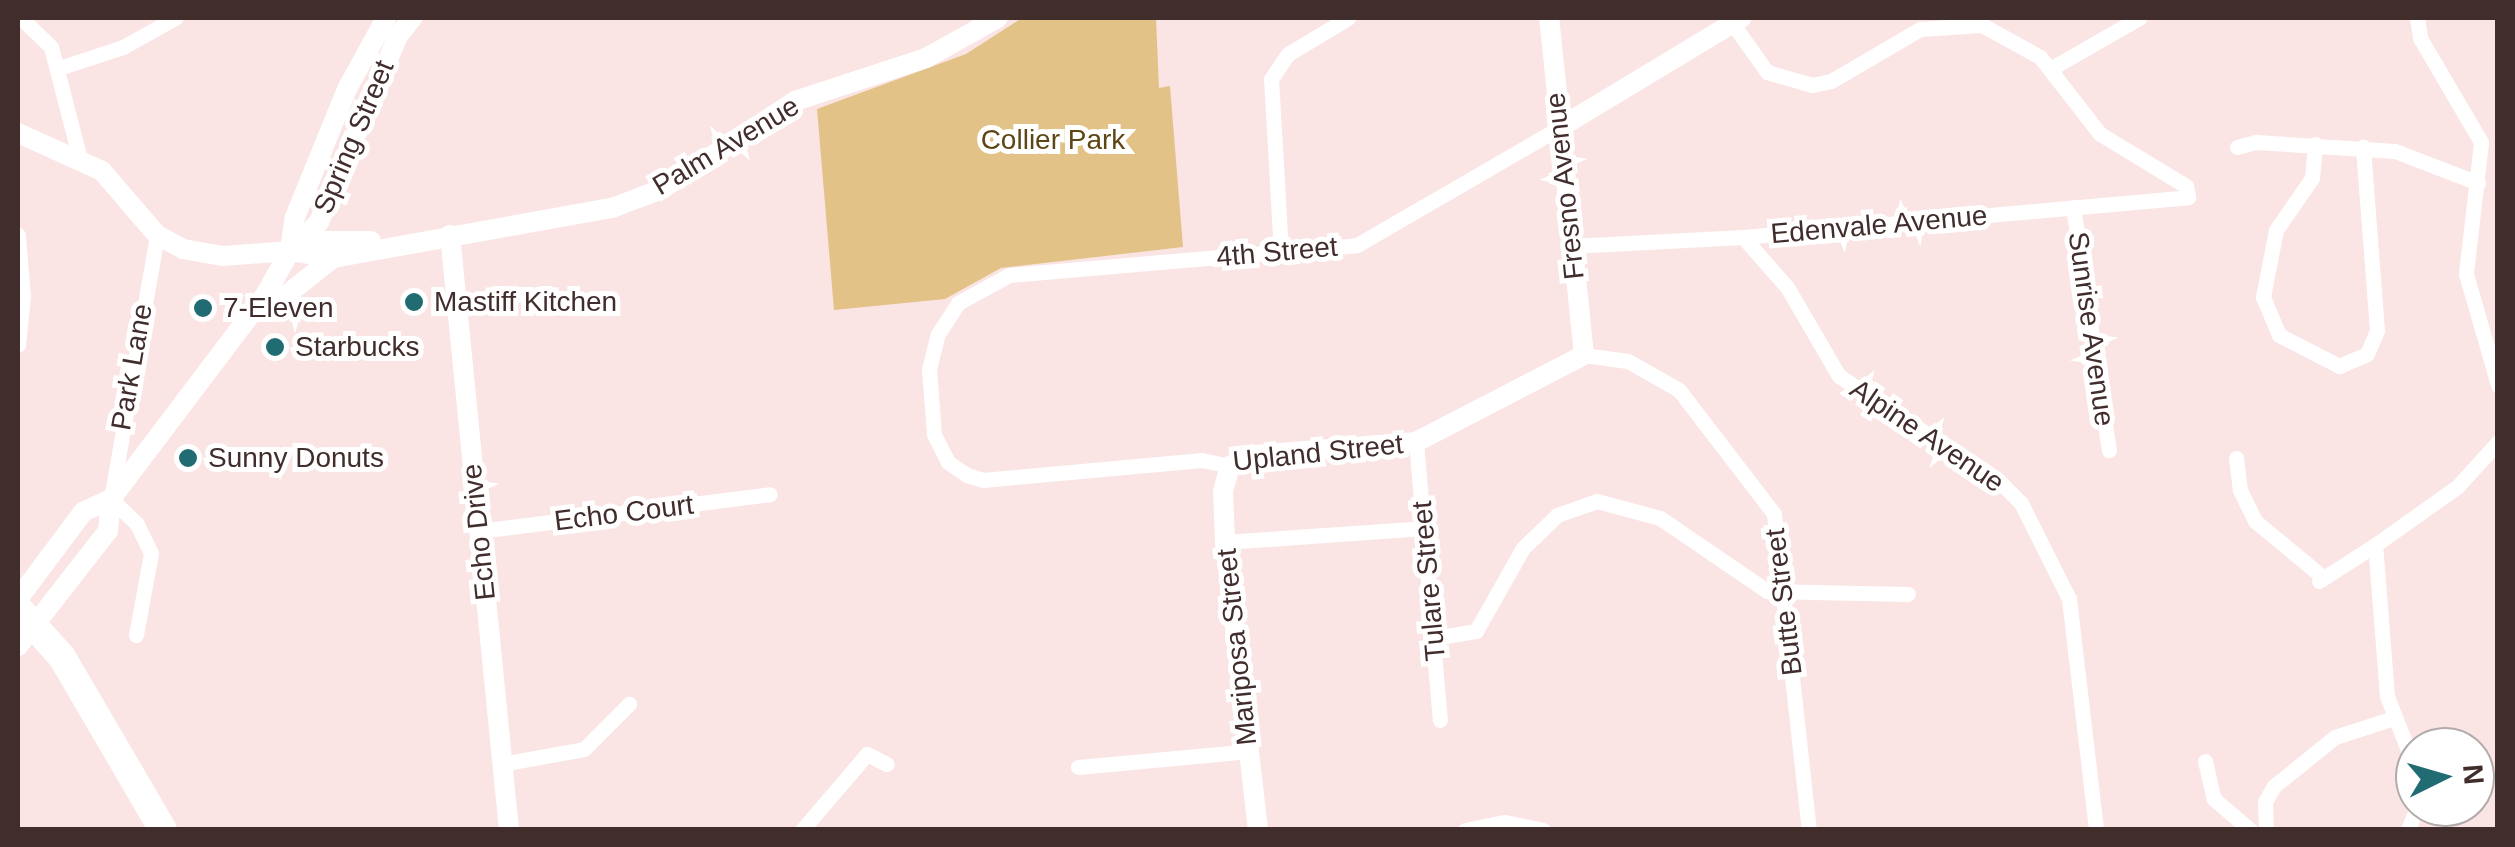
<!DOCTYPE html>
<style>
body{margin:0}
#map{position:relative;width:2515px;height:847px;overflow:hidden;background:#fae5e4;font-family:Helvetica,sans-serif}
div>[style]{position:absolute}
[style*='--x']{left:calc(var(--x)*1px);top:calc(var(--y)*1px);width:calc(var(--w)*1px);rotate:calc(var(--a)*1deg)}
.green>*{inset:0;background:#e2c286}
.street>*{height:15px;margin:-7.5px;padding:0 7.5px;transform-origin:7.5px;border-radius:7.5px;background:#fff}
.secondary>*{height:20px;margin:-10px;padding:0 10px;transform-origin:10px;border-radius:10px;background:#fff}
.highway>*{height:28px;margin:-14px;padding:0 14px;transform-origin:14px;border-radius:14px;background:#fff}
.dots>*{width:28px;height:28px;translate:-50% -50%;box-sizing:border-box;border:5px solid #fff;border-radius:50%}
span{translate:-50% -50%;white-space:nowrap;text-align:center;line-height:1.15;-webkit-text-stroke:10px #fff;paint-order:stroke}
.street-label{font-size:28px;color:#402d2c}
.park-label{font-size:28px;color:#5d4614}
.poi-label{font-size:28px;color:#402d2c}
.left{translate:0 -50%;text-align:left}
.frame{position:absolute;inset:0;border:20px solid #402d2c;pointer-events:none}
.north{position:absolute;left:2395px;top:727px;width:100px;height:100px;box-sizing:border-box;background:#fff;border:2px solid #b3abab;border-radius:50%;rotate:85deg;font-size:28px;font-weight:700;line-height:40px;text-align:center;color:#402d2c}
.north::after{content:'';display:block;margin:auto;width:35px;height:45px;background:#216c72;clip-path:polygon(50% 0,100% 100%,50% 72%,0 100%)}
</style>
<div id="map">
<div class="green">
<i style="clip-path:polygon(1022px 18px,1156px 18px,1159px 88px,1170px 86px,1183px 247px,1001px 268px,945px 299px,834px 310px,817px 109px,966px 54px)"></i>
</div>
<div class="street">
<i style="--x:21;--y:18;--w:42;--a:44"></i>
<i style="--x:51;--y:47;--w:116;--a:75.5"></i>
<i style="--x:2417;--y:18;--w:20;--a:81"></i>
<i style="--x:2420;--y:38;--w:121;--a:59.6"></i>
<i style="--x:2481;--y:142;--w:133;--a:96.5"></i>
<i style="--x:2466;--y:274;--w:116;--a:73.9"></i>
<i style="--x:59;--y:68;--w:67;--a:-18.2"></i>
<i style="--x:123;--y:47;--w:60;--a:-29.1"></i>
<i style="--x:2050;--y:69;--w:103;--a:-29.8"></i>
<i style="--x:2315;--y:144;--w:34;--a:95"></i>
<i style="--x:2312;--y:178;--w:63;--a:124.7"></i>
<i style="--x:2276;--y:230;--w:68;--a:101"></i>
<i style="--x:2263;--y:297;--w:41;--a:67.2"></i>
<i style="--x:2279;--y:335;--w:68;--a:27.3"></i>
<i style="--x:2339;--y:366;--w:30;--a:-23"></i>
<i style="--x:2367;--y:354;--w:26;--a:-67"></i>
<i style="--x:2377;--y:330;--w:184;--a:-94.4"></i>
<i style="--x:2237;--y:147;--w:20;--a:-15"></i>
<i style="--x:2256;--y:142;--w:139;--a:3.7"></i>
<i style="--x:2395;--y:151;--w:89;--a:21.1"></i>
<i style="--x:2073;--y:207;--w:246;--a:81.6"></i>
<i style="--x:18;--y:235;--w:62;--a:85.4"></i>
<i style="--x:23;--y:297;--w:48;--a:95.9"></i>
<i style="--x:1743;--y:237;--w:67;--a:48.7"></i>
<i style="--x:1787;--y:287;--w:103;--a:59.7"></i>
<i style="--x:1839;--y:376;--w:193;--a:33.4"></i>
<i style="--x:2000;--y:482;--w:30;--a:45"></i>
<i style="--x:2021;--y:503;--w:107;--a:63.4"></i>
<i style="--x:2069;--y:599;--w:233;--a:83.3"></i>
<i style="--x:1571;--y:246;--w:172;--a:-3"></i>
<i style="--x:1743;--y:237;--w:447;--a:-5.1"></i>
<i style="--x:2188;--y:197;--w:11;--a:-100"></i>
<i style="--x:2186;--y:186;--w:100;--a:-148.8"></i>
<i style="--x:2100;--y:134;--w:98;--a:-127.9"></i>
<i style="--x:2040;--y:57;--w:66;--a:-151.1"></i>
<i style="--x:1982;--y:25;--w:62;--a:176.3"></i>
<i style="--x:1920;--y:29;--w:103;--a:149.7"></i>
<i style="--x:1831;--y:81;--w:19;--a:168"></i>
<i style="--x:1812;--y:85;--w:47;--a:-163.9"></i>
<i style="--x:1767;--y:72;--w:60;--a:-125.5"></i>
<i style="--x:1281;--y:252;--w:173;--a:-93.3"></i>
<i style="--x:1271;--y:79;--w:30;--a:-56"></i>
<i style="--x:1288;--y:54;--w:70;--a:-31"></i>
<i style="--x:1584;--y:355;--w:44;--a:7.8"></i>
<i style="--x:1628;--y:361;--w:59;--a:29.6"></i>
<i style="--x:1679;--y:390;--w:156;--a:52.5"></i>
<i style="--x:1774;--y:514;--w:318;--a:83.7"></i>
<i style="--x:1416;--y:442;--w:279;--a:85.1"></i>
<i style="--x:2236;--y:458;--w:32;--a:83"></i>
<i style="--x:2240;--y:490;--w:34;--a:64"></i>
<i style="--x:2255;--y:521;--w:89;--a:39.6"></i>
<i style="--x:1230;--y:466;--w:29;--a:-168"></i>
<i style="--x:1202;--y:460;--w:220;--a:174.8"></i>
<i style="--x:983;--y:480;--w:17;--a:-163"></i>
<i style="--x:967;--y:475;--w:23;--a:-146"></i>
<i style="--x:948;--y:462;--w:31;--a:-117"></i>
<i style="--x:934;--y:434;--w:65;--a:-94.4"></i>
<i style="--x:929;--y:369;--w:36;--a:-76"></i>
<i style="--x:938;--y:334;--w:37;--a:-57"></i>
<i style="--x:958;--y:303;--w:58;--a:-28.8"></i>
<i style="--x:1009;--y:275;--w:349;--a:-4.9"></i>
<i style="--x:1357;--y:245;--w:233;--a:-30.1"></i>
<i style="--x:479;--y:531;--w:293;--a:-7.2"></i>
<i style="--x:1225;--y:542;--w:199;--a:-4"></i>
<i style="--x:2319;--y:581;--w:67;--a:-32.7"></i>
<i style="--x:136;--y:635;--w:83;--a:-79.6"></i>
<i style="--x:151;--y:553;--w:32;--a:-116"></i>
<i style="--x:137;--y:524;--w:36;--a:-136"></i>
<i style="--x:111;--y:499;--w:268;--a:-80.1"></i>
<i style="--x:1434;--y:638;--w:43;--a:-9.5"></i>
<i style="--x:1476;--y:631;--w:95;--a:-60.5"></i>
<i style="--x:1523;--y:548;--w:47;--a:-44.1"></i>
<i style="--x:1557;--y:515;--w:42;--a:-19.3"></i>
<i style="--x:1597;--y:501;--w:65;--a:15.1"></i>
<i style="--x:1660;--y:518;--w:130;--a:34.3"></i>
<i style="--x:1767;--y:591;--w:141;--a:1.2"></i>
<i style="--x:2205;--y:761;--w:39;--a:77"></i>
<i style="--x:2214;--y:799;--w:48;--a:40.7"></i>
<i style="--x:502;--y:764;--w:83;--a:-10.4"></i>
<i style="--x:584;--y:749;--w:64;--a:-45"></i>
<i style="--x:1078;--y:767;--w:172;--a:-5.3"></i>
<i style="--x:2415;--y:768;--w:77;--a:-111.3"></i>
<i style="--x:2387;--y:696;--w:151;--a:-94.5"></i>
<i style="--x:2375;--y:545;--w:100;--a:-35.3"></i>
<i style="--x:2457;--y:487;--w:61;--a:-47.7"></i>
<i style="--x:802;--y:830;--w:100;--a:-49.5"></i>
<i style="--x:867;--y:754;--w:22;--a:27"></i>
<i style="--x:1465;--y:830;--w:41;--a:-11.3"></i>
<i style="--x:1505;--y:822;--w:39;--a:12"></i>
<i style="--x:2266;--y:830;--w:28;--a:-92"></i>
<i style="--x:2265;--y:802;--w:18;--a:-61"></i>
<i style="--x:2274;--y:786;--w:78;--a:-38.8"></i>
<i style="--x:2335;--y:737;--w:62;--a:-17.9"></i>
<i style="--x:2408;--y:830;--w:25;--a:-69"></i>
</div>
<div class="secondary">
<i style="--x:1559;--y:128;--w:213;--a:-31.1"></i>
<i style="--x:18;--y:133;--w:92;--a:24.3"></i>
<i style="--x:102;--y:171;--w:84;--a:49.3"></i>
<i style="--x:157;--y:235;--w:30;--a:28"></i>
<i style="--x:183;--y:249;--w:41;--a:9.9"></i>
<i style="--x:223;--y:256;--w:67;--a:-4.3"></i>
<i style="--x:290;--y:251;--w:32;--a:-18"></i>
<i style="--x:320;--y:241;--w:51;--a:0"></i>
<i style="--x:450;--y:235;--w:598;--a:84.34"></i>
<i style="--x:290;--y:251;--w:44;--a:9.2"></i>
<i style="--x:333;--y:258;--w:283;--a:-10.2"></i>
<i style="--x:612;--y:208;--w:53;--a:-20.8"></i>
<i style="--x:662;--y:189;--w:159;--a:-33.5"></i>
<i style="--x:795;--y:101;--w:138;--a:-18.2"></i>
<i style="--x:926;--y:58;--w:82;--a:-29.1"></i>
<i style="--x:290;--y:251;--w:34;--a:-82"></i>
<i style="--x:295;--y:217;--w:138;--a:-67.9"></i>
<i style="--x:347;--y:89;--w:81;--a:-61.2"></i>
<i style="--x:265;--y:312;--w:87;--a:-38.5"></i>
<i style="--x:18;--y:599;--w:109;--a:-53.2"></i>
<i style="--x:83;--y:512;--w:31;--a:-25"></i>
<i style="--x:111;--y:499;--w:253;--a:-52.9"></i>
<i style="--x:264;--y:297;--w:53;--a:-60.5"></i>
<i style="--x:290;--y:251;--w:41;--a:-45"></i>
<i style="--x:319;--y:222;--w:202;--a:-67"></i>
<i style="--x:398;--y:36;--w:23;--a:-52"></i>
<i style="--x:18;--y:646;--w:146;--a:-52"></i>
<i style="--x:108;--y:531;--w:32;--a:-85"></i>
<i style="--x:1258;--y:830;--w:290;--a:-96.5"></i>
<i style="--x:1225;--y:542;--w:51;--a:-92.2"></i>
<i style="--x:1223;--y:491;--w:26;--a:-74"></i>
<i style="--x:1230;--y:466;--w:27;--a:-24"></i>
<i style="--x:1255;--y:455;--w:162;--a:-4.6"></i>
<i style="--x:1416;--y:442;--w:189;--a:-27.4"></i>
<i style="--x:1584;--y:355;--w:339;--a:-95.9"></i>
</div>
<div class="highway">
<i style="--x:18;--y:608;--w:66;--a:48.1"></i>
<i style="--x:62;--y:657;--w:200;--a:59.7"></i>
</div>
<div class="dots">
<i style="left:414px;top:302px;background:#216c72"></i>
<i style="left:203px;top:308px;background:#216c72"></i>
<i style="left:275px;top:347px;background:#216c72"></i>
<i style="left:188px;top:458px;background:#216c72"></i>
</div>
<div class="street-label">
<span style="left:354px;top:137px;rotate:-67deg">Spring Street</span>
<span style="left:726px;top:146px;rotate:-31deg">Palm Avenue</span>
<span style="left:1565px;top:186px;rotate:-96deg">Fresno Avenue</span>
<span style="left:1879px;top:225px;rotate:-5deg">Edenvale Avenue</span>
<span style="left:1277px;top:252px;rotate:-5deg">4th Street</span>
<span style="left:2091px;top:329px;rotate:82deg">Sunrise Avenue</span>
<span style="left:132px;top:367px;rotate:-80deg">Park Lane</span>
<span style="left:1927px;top:436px;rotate:34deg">Alpine Avenue</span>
<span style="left:1318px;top:453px;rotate:-6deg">Upland Street</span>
<span style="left:624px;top:513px;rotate:-7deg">Echo Court</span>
<span style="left:479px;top:532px;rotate:-96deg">Echo Drive</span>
<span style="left:1429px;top:581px;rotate:-95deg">Tulare Street</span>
<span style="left:1784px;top:602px;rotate:-97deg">Butte Street</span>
<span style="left:1237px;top:647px;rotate:-96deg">Mariposa Street</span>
</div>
<div class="park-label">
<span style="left:1053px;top:140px">Collier Park</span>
</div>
<div class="poi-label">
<span class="left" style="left:434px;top:302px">Mastiff Kitchen</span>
<span class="left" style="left:223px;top:308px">7-Eleven</span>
<span class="left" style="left:295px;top:347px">Starbucks</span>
<span class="left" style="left:208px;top:458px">Sunny Donuts</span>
</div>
<div class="frame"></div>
<div class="north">N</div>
</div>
